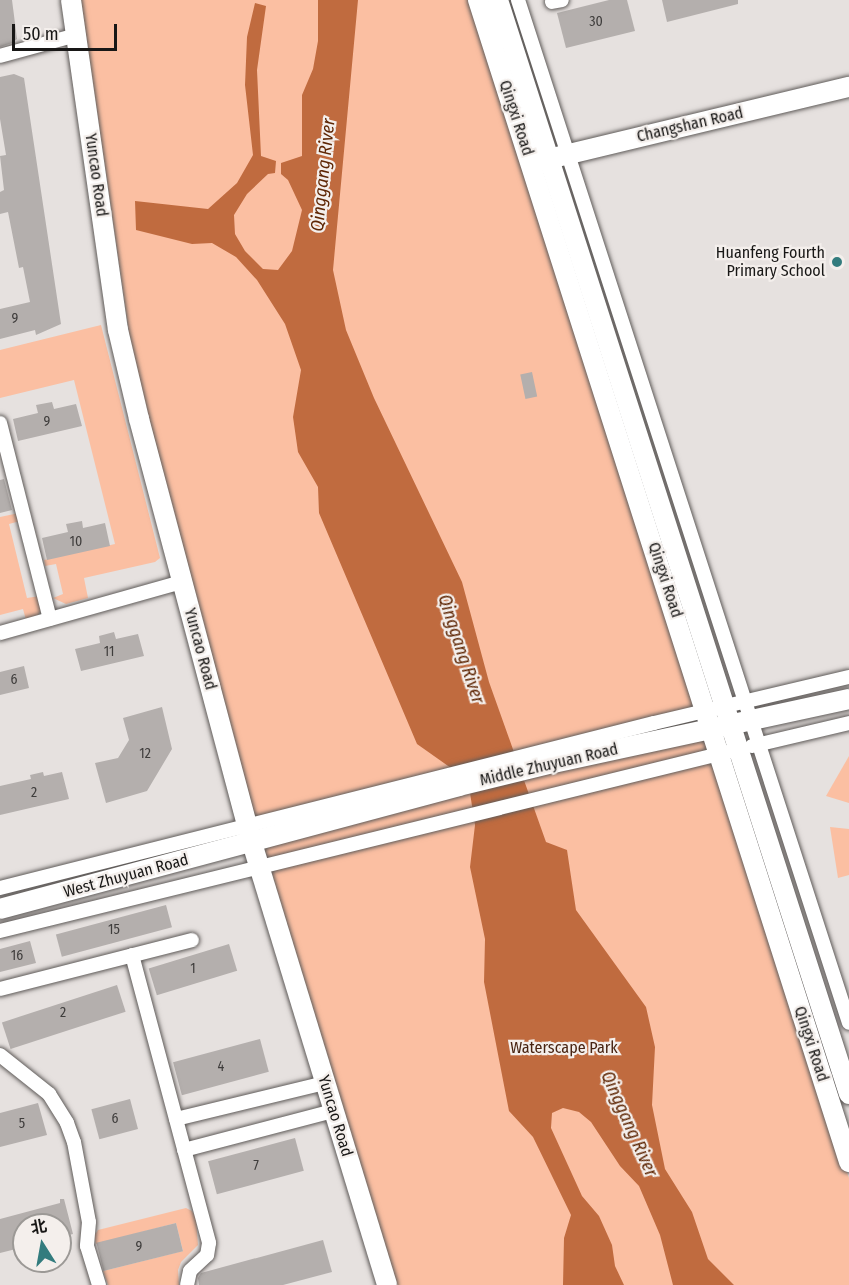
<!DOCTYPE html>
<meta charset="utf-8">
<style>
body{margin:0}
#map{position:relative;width:849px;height:1285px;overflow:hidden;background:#e6e1df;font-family:"Fira Sans Condensed","Noto Sans SC",sans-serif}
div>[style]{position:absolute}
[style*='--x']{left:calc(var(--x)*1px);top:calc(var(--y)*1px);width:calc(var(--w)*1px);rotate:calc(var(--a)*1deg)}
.green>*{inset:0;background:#fbbfa2}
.water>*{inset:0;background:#c06b3f}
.building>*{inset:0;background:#b4afad;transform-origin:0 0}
.roads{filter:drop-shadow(0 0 2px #5f5b59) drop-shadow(0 0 2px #5f5b59)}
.street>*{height:14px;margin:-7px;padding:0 7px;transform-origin:7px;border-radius:7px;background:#fff}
.secondary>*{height:20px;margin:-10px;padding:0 10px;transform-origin:10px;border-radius:10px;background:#fff}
.dots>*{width:16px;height:16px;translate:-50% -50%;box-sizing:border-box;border:3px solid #f4efec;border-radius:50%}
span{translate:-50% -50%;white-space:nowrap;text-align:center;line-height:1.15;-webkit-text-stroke:4.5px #f4efec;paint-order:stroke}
.number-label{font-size:14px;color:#3f3d3c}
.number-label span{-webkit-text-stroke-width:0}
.street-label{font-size:16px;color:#181716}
.poi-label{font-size:16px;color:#181716}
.right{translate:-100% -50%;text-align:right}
.park-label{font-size:16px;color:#482412}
.water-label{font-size:18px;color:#5e2604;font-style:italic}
.north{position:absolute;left:12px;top:1213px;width:60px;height:60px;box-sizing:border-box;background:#f4efec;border:2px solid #9c9996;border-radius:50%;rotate:349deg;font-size:16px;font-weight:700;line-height:24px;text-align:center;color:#181716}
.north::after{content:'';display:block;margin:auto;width:21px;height:27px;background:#337c7e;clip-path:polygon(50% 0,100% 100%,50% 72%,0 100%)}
.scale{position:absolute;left:12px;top:24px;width:105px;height:27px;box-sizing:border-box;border:3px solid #181716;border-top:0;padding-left:8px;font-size:18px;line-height:21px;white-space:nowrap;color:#181716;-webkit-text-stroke:4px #f4efec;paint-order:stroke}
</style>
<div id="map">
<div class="green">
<i style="clip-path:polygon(81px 0,468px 0,849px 1178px,849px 1285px,395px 1285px,244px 780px,147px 418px,129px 332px)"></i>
<i style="clip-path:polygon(101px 325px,160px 558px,155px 562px,84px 578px,88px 598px,66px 604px,53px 598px,63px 594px,56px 564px,45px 566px,44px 560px,115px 544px,74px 380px,0 398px,0 350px)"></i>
<i style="clip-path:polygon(19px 513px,20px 521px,9px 524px,27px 598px,40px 596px,42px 608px,37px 617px,26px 620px,23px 609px,0 615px,0 517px)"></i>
<i style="clip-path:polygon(849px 756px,849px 803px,826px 796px)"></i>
<i style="clip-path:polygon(830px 827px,849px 829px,849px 875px,838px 878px)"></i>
<i style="clip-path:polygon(186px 1208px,192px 1211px,196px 1218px,198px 1245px,181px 1262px,178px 1270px,179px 1285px,108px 1285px,103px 1271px,183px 1251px,176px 1223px,96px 1244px,94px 1236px,98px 1230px)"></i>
</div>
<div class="water">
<i style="clip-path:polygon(318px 0,358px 0,333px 270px,346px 330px,374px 398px,462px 582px,489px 682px,546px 842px,567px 850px,576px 910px,646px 1007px,655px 1047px,652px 1105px,665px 1169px,692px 1212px,708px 1259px,734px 1285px,673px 1285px,660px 1235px,639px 1186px,620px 1166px,591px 1122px,579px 1112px,563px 1108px,552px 1113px,551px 1128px,582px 1196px,599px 1216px,612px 1245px,615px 1266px,624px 1285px,563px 1285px,564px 1238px,571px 1215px,533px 1137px,509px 1111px,484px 982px,485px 939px,470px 867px,475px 825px,468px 780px,417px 744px,319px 513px,318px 487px,298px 452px,293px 417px,301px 370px,285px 324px,257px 280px,236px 257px,212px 243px,192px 244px,136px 230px,135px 201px,208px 209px,237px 183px,253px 155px,245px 85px,247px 37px,255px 3px,266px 6px,257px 70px,261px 156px,276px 161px,275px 173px,268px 174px,247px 194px,234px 215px,235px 234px,245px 251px,263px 269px,278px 270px,292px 251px,302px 210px,288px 180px,281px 174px,281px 163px,302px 156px,302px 95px,313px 69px,318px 41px)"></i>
</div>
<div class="building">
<i style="clip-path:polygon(0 0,12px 0,17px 39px,12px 43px,0 47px)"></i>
<i style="clip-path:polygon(609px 0,627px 0,635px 31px,566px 48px,557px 13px)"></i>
<i style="clip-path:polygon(662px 0,738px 0,738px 4px,667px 22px)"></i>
<i style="clip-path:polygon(14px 74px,24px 78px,61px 324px,36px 335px,35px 330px,0 339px,0 309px,30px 302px,23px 267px,19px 268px,8px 212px,0 214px,0 192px,4px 190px,0 156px,6px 155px,0 119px,0 77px)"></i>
<i style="left:532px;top:372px;width:25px;height:12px;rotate:78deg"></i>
<i style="clip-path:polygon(52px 402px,54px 409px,76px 404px,82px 426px,18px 441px,13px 419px,38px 413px,36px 405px)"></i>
<i style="clip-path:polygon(4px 479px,12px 510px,0 513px,0 480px)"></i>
<i style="clip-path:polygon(82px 521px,83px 528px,105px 523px,110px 546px,47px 560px,42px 538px,68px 532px,66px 524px)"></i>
<i style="clip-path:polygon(114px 632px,116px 639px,138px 634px,144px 656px,81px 671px,75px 649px,100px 643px,99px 636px)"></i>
<i style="clip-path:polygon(24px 666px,29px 688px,0 695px,0 672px)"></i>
<i style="clip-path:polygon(162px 707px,172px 749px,147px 791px,106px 803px,95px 763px,118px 758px,129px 740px,123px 718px)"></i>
<i style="clip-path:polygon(43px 772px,44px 776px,62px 772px,69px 799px,0 815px,0 786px,31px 779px,30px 775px)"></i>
<i style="left:166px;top:905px;width:23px;height:114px;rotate:75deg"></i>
<i style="clip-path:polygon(30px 941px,36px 963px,0 972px,0 949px)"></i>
<i style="left:229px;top:944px;width:28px;height:84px;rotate:73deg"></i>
<i style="left:117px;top:985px;width:28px;height:121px;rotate:72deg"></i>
<i style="left:260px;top:1039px;width:34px;height:90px;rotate:75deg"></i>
<i style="left:130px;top:1099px;width:31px;height:40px;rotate:75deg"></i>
<i style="clip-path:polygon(38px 1103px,47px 1135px,0 1147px,0 1113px)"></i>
<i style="left:295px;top:1138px;width:34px;height:90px;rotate:75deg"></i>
<i style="clip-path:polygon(60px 1199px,64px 1199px,73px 1234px,60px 1237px,60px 1225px,24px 1225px,24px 1247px,0 1253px,0 1219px,60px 1203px)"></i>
<i style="left:176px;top:1223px;width:29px;height:82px;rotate:76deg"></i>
<i style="clip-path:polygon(323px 1240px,332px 1272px,283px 1285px,199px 1285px,198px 1278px,201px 1273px)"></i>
</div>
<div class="roads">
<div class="street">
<i style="--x:518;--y:0;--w:1075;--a:72.07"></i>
<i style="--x:552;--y:2;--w:10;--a:-11"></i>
<i style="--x:0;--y:56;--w:79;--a:-15.4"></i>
<i style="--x:0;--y:423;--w:202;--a:75.7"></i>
<i style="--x:0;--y:633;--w:189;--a:-15.7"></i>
<i style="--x:752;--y:746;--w:100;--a:-13.3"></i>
<i style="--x:0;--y:888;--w:674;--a:-14.16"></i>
<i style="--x:654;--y:723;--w:200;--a:-13.3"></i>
<i style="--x:0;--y:931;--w:749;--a:-13.83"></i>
<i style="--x:132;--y:955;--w:298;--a:75"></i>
<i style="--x:209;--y:1243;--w:12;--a:99"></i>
<i style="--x:207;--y:1255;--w:23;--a:137"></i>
<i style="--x:190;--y:1271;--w:14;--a:102"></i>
<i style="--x:0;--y:989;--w:198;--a:-14.3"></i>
<i style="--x:0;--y:1055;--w:63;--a:38.5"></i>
<i style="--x:49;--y:1094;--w:34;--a:58"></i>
<i style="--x:67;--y:1123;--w:20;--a:70"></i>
<i style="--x:74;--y:1142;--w:81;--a:79.4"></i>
<i style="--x:89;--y:1222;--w:24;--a:95"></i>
<i style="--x:87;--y:1246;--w:41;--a:72.9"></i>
<i style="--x:176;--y:1119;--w:153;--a:-13.6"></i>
<i style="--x:184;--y:1150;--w:154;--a:-14.7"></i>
</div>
<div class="secondary">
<i style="--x:71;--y:0;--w:333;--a:81.9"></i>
<i style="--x:118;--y:330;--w:91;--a:76.7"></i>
<i style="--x:139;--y:419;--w:439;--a:75.1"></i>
<i style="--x:252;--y:843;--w:462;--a:73"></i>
<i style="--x:478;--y:0;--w:1220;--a:72.29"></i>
<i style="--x:498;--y:0;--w:1149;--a:72.21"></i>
<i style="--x:536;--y:162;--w:322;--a:-13.5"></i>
<i style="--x:0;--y:909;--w:475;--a:-15"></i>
<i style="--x:459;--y:786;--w:97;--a:-13.7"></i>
<i style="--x:553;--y:763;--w:303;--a:-12.2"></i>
</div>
</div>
<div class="dots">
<i style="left:837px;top:262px;background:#337c7e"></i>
</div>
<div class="number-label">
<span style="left:596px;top:22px">30</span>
<span style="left:15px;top:319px">9</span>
<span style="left:47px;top:422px">9</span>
<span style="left:76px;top:542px">10</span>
<span style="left:109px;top:652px">11</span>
<span style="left:14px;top:680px">6</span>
<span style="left:145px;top:754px">12</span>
<span style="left:34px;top:793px">2</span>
<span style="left:114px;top:930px">15</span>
<span style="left:17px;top:956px">16</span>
<span style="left:193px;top:969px">1</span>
<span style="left:63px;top:1013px">2</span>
<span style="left:221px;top:1067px">4</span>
<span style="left:115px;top:1119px">6</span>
<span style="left:22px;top:1124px">5</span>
<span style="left:256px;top:1166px">7</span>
<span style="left:139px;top:1247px">9</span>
</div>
<div class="street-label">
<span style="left:516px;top:118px;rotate:72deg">Qingxi Road</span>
<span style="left:690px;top:125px;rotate:-13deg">Changshan Road</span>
<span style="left:96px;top:175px;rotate:82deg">Yuncao Road</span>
<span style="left:665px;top:580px;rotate:72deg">Qingxi Road</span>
<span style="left:200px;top:649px;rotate:75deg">Yuncao Road</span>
<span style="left:549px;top:765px;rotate:-13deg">Middle Zhuyuan Road</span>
<span style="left:126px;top:876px;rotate:-15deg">West Zhuyuan Road</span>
<span style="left:811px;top:1044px;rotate:72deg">Qingxi Road</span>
<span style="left:335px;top:1116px;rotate:73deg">Yuncao Road</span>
</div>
<div class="poi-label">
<span class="right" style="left:825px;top:262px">Huanfeng Fourth<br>Primary School</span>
</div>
<div class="park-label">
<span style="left:564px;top:1048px">Waterscape Park</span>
</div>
<div class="water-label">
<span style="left:323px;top:175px;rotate:-84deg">Qinggang River</span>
<span style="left:461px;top:649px;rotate:72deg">Qinggang River</span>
<span style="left:629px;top:1124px;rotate:66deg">Qinggang River</span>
</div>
<div class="north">北</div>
<div class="scale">50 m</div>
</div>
